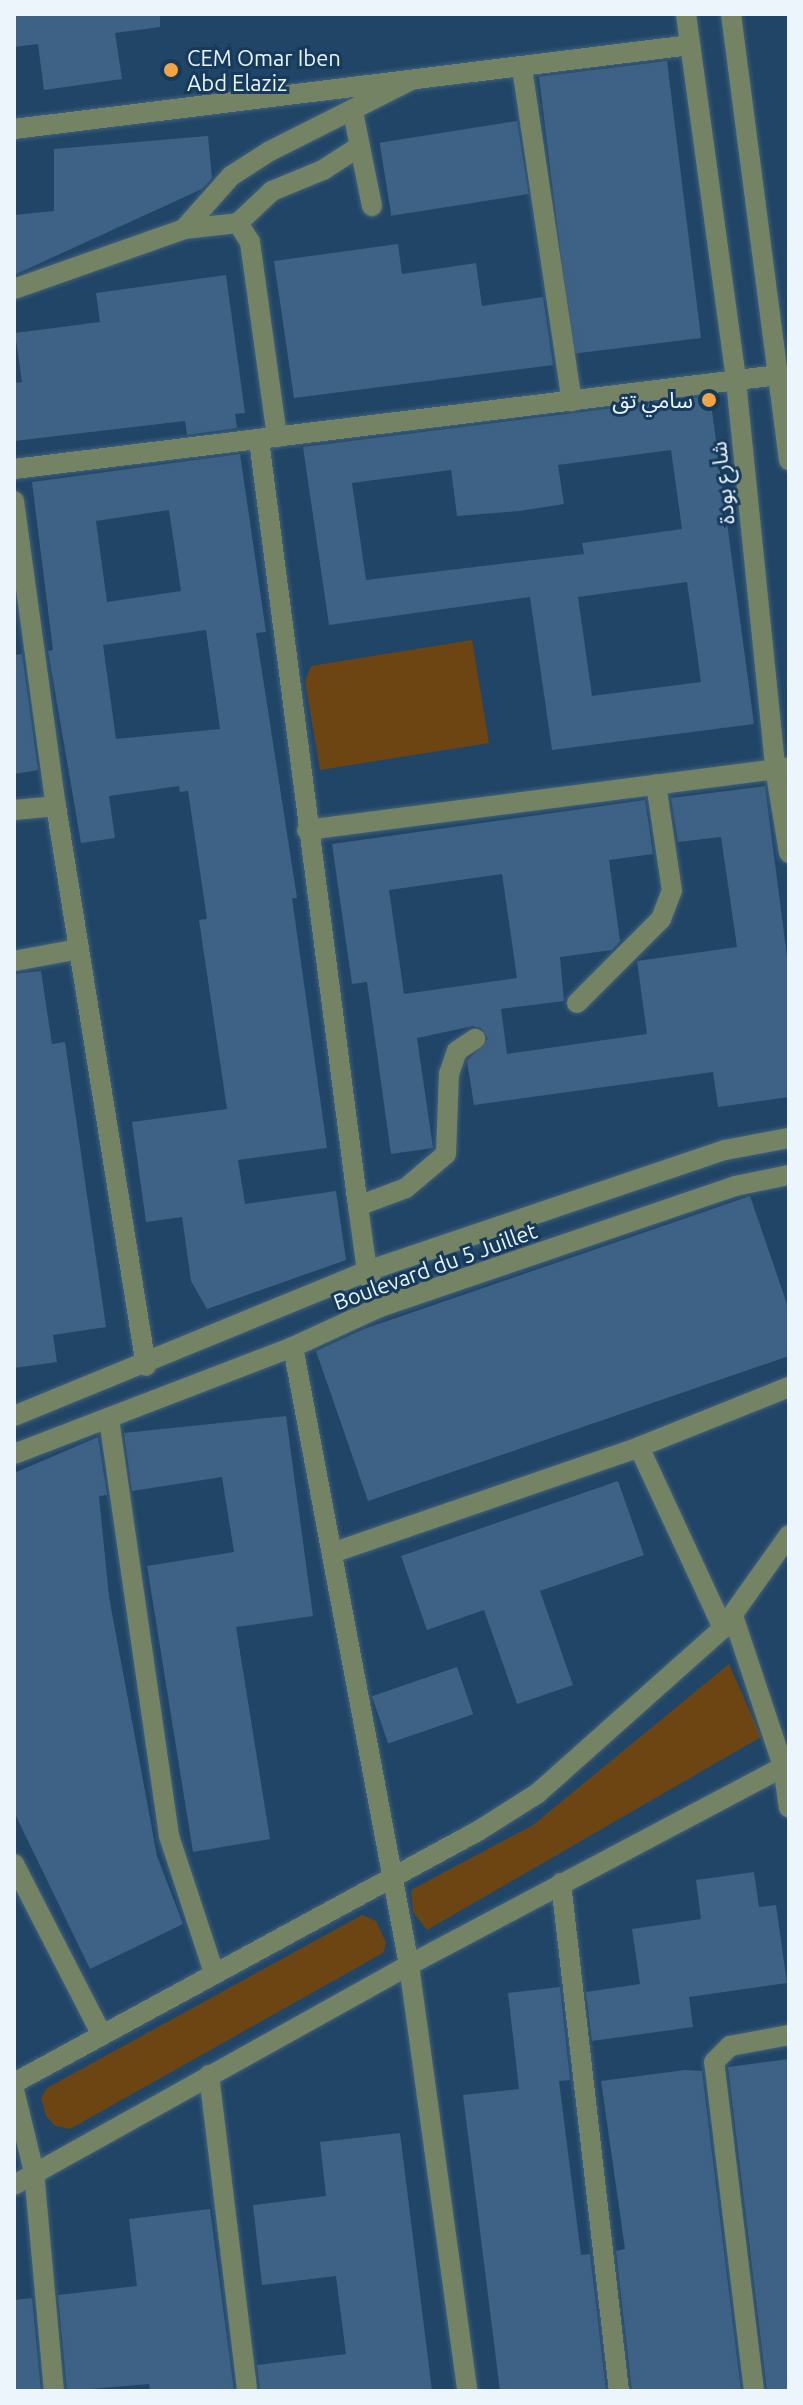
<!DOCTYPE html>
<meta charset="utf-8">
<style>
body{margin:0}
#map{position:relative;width:803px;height:2405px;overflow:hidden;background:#214566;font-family:Ubuntu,"Noto Sans Arabic",sans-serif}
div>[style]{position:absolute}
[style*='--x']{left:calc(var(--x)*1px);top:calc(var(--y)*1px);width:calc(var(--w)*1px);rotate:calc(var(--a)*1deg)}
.green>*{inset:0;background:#6c4513}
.building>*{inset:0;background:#3e6286;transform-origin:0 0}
.roads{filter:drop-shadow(0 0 2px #41617e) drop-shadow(0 0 2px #41617e)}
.minor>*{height:20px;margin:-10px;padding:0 10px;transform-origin:10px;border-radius:10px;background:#748363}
.dots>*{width:22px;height:22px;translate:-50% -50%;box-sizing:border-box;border:4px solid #153a5b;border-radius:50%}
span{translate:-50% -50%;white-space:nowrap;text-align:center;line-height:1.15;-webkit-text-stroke:6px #153a5b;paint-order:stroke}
.poi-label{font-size:22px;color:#ecf4fc}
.left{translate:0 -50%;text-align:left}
.right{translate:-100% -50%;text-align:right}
.street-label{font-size:22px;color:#ecf4fc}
.frame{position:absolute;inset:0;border:16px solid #ecf4fc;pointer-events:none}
</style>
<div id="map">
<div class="green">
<i style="clip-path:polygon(472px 640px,489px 743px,320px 770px,305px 681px,311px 666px)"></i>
<i style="clip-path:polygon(729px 1664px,761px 1737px,427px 1930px,413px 1912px,411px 1890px,533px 1825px)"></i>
<i style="clip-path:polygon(362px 1915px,376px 1921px,386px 1943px,383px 1953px,70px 2129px,55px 2126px,46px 2116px,41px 2098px,47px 2088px)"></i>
</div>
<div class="building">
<i style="clip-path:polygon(14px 14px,160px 14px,160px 27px,115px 33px,122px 79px,44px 90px,38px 44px,14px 47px)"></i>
<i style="left:667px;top:61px;width:279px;height:129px;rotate:83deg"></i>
<i style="left:517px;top:121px;width:74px;height:139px;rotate:81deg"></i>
<i style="clip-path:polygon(208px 136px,212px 178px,202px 189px,14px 275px,14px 215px,54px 211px,54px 149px)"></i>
<i style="clip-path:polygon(398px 244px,402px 274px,476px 263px,482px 306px,543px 297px,553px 365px,294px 398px,274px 261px)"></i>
<i style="clip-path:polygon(226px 275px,245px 413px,235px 414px,237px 428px,187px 435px,185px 421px,14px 441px,14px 383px,22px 382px,15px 333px,100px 322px,96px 293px)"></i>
<i style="clip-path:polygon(evenodd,710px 396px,754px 724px,552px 750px,530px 597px,329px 625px,303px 447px,710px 396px,671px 450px,682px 529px,582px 543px,584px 554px,366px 580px,352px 483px,451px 470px,457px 516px,519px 511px,564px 504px,558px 465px,671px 450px,710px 396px,687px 582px,701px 682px,592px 696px,578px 597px,687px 582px)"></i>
<i style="clip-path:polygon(evenodd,240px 454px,266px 632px,256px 633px,297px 898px,292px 898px,327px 1148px,238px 1160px,245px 1204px,336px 1191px,346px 1260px,207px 1309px,191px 1281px,182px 1217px,146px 1222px,132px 1122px,227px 1109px,199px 920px,207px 919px,188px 791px,180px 792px,179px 786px,109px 796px,115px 838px,81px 843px,48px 651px,53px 650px,32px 482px,240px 454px,169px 510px,181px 591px,107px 602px,96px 521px,169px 510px,240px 454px,206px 630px,220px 729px,116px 739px,103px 645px,206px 630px)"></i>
<i style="clip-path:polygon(22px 654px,38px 770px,14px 774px,14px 655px)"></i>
<i style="clip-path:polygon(evenodd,765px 786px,789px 972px,789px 1097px,718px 1107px,713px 1072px,474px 1105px,467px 1061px,488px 1039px,481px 1028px,473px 1026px,417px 1038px,433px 1148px,391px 1154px,367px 982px,352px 984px,332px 844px,645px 800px,653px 854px,609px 860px,620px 941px,612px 950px,560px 957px,564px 1001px,501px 1009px,507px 1054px,647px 1034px,637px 961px,737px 947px,721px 837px,678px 842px,671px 798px,765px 786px,502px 874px,517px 978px,404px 994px,389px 890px,502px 874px)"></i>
<i style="clip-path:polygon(41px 971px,52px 1044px,65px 1042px,106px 1327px,53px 1335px,57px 1362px,14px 1368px,14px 974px)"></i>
<i style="clip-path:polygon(750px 1196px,789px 1310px,789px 1356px,368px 1501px,316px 1351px,364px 1329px)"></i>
<i style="clip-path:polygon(286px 1416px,313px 1616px,236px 1627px,270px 1839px,193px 1852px,147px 1566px,234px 1552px,222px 1477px,132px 1491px,124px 1433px)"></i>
<i style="clip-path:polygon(98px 1437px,107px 1495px,99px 1496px,109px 1597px,157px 1856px,183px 1924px,90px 1969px,14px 1812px,14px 1473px)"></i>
<i style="clip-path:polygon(618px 1481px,644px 1555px,540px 1591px,573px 1685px,517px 1704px,484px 1610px,427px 1630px,401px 1556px)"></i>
<i style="left:457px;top:1667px;width:50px;height:90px;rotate:71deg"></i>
<i style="clip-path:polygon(754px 1872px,759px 1907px,776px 1905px,787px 1983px,689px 1997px,693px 2027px,592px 2041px,586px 1992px,640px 1984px,632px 1929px,701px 1919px,696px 1880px)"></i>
<i style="clip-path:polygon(560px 1987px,570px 2080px,559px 2081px,581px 2255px,590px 2254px,606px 2391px,500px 2391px,463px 2095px,519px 2089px,508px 1993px)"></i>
<i style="clip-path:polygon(789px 2059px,789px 2391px,767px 2391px,728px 2067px)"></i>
<i style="clip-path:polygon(685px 2070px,702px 2071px,741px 2391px,632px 2391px,616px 2251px,625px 2249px,601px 2081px)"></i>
<i style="clip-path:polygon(400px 2133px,432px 2391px,260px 2391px,257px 2365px,346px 2354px,336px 2276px,262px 2285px,253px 2205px,326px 2196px,320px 2142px)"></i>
<i style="clip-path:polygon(210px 2209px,234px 2391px,150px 2391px,149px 2384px,67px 2391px,58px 2295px,137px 2286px,129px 2219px)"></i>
<i style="clip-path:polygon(32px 2298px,41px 2391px,14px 2391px,14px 2300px)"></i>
</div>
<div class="roads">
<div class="minor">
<i style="--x:686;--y:14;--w:370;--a:82.2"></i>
<i style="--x:736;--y:381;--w:389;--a:84.2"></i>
<i style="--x:775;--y:768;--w:86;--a:80.6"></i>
<i style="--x:731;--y:14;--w:450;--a:82.6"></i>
<i style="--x:522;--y:68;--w:337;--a:81.5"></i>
<i style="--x:353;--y:112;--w:96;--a:78.6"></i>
<i style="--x:14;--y:129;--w:681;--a:-7.08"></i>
<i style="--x:238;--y:223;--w:47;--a:-43.3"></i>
<i style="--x:272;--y:191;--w:55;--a:-22.4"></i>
<i style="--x:323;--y:170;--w:44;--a:-33"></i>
<i style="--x:184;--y:229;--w:71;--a:-48.4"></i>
<i style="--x:231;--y:176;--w:46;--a:-32.7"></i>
<i style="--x:270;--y:151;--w:158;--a:-26.7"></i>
<i style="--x:14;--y:289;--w:180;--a:-19.4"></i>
<i style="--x:184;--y:229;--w:54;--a:-6.3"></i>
<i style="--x:238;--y:223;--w:22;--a:58"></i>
<i style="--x:250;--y:242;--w:197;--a:82.1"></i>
<i style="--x:259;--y:440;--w:772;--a:82.64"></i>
<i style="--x:358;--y:1206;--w:66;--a:82.1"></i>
<i style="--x:367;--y:1271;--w:38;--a:70"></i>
<i style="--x:14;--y:469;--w:770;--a:-7.01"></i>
<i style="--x:14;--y:501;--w:308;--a:82.2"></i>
<i style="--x:56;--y:806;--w:567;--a:80.87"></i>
<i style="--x:14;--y:810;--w:42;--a:-5.4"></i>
<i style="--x:307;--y:830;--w:486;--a:-7.4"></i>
<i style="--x:14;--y:961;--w:66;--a:-10.5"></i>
<i style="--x:577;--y:1003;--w:119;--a:-45"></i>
<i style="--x:661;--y:919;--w:30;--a:-69"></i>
<i style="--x:672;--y:891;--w:108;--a:-98.5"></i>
<i style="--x:358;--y:1206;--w:51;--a:-20.6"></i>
<i style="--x:406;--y:1188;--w:52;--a:-40.4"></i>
<i style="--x:446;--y:1154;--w:80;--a:-87.9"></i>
<i style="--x:449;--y:1074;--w:24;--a:-71"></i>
<i style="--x:457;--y:1051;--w:22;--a:-34"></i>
<i style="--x:293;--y:1347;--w:629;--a:79.37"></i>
<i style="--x:409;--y:1965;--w:430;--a:82.2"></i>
<i style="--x:14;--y:1416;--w:382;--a:-22.3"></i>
<i style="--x:367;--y:1271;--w:378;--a:-18.7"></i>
<i style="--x:725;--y:1150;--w:65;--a:-10.6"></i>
<i style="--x:109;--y:1419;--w:421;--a:81.8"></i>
<i style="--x:169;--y:1836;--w:144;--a:71.8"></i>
<i style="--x:639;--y:1447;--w:200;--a:65.1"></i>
<i style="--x:14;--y:1454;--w:299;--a:-21"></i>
<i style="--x:293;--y:1347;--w:96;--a:-24.7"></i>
<i style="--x:380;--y:1307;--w:375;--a:-18.8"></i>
<i style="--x:735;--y:1186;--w:55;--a:-11.5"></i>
<i style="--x:332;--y:1553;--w:325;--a:-19"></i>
<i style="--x:639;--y:1447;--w:162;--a:-21.8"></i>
<i style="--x:733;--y:1616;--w:158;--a:71.6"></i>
<i style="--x:783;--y:1766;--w:42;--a:81.9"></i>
<i style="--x:14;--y:1864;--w:192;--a:62.8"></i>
<i style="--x:561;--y:1883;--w:511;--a:83.49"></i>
<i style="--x:209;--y:2075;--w:318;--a:83.1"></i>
<i style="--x:14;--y:2083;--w:528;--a:-28.51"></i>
<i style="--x:478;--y:1831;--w:71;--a:-32.3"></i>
<i style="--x:538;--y:1793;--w:248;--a:-41.7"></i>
<i style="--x:723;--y:1628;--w:114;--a:-54.6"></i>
<i style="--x:14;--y:2090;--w:84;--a:76.3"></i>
<i style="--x:34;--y:2172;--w:220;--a:84.8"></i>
<i style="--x:14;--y:2185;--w:452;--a:-29.1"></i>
<i style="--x:409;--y:1965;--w:430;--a:-27.9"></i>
<i style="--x:754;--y:2391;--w:331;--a:-96.9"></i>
<i style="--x:714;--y:2062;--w:23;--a:-45"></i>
<i style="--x:730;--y:2046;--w:60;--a:-10.6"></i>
</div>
</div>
<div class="dots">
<i style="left:171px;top:70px;background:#f3a442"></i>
<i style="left:709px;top:400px;background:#f3a442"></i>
</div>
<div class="poi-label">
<span class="left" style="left:187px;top:70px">CEM Omar Iben<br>Abd Elaziz</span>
<span class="right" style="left:693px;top:400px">سامي تق</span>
</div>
<div class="street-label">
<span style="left:722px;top:483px;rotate:-96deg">شارع بودة</span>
<span style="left:435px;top:1266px;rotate:-20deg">Boulevard du 5 Juillet</span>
</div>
<div class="frame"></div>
</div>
